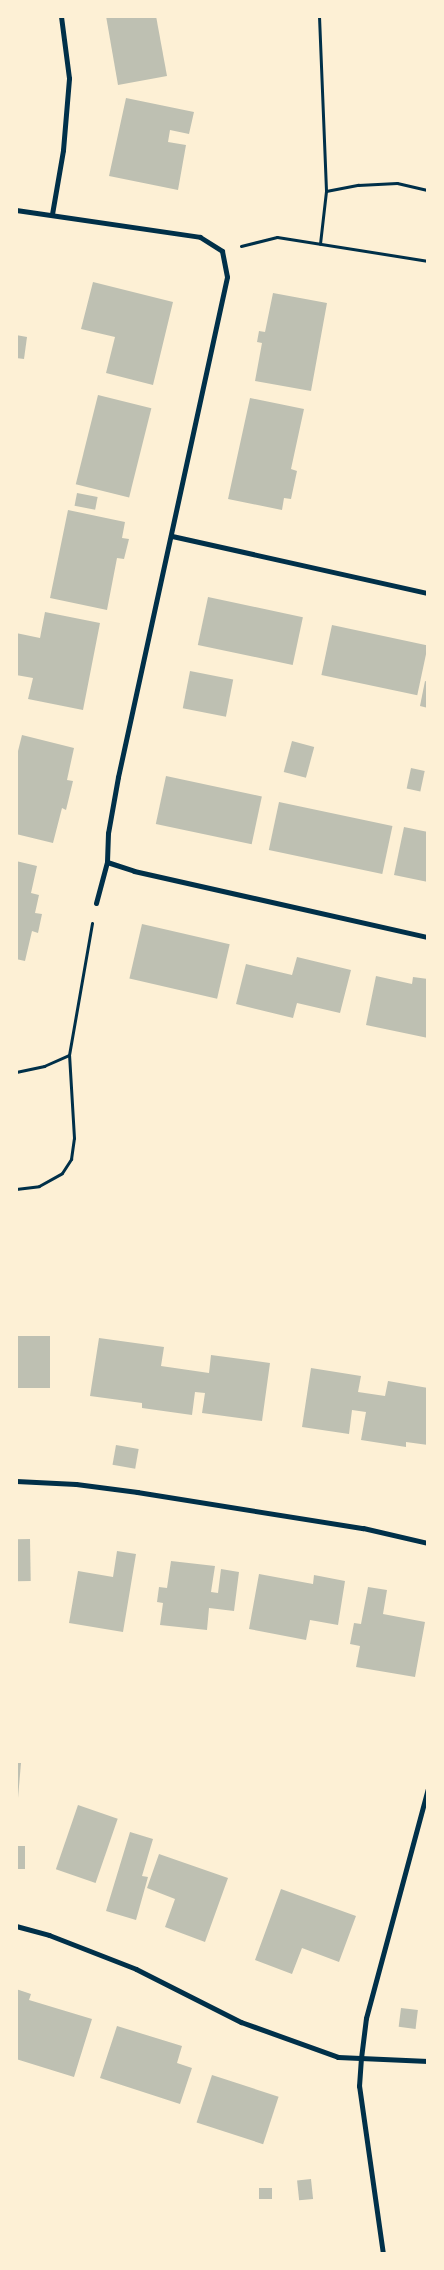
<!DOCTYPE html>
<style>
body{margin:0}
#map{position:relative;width:444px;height:2270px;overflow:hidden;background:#fdf0d5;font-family:"Golos Text",sans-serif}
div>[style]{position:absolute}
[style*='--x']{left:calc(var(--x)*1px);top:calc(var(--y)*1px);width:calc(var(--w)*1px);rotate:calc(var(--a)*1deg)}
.building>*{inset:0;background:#bec0b2;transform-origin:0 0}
.path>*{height:3px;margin:-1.5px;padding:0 1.5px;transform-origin:1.5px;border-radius:1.5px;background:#003049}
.minor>*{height:5px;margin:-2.5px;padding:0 2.5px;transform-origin:2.5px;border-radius:2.5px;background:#003049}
span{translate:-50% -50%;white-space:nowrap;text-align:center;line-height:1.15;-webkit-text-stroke:4px #fdf0d5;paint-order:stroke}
.frame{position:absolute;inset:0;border:18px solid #fdf0d5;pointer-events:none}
</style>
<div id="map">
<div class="building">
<i style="clip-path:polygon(106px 16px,156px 16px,167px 76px,118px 85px)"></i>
<i style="clip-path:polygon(126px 98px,194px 112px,189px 134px,170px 130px,168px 142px,186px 145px,178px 190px,109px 176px)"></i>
<i style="clip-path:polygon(93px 282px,173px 302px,153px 385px,106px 373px,115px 337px,81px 329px)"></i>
<i style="clip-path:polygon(273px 293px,327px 303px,311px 391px,255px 381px,262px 343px,257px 342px,259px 331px,265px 332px)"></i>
<i style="clip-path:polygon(16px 335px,27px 337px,24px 359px,16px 358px)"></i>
<i style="left:98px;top:395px;width:55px;height:92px;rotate:14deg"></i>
<i style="clip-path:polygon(250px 398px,304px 409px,291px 469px,297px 471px,291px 499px,284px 498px,282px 510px,228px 499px)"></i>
<i style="left:77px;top:493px;width:21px;height:13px;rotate:11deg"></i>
<i style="clip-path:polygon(68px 510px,125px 522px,122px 538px,129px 539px,124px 559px,117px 558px,107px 610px,50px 598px)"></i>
<i style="left:208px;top:597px;width:97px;height:49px;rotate:12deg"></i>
<i style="clip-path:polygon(45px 612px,100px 623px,83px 710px,28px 699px,33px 678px,16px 675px,16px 633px,40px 638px)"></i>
<i style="left:332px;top:625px;width:98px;height:51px;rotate:12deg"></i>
<i style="left:190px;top:671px;width:44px;height:38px;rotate:11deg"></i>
<i style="clip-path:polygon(425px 681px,428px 682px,428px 708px,420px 706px)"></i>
<i style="clip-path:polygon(22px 735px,74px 748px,67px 780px,73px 781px,66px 810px,62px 808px,53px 843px,16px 834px,16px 759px)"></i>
<i style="left:292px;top:741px;width:23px;height:32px;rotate:15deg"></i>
<i style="left:411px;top:768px;width:14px;height:21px;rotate:12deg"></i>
<i style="left:166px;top:776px;width:98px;height:49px;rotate:12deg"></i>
<i style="left:279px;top:802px;width:116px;height:49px;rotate:12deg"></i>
<i style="clip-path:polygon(404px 827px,428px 832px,428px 882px,394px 875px)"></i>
<i style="clip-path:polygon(16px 861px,37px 866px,31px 893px,39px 895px,35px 913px,42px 914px,38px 933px,32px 931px,25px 961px,16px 959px)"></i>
<i style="left:142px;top:924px;width:90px;height:56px;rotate:13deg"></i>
<i style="clip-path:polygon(297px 957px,351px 970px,340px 1013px,297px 1003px,293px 1018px,236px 1004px,246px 964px,292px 975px)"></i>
<i style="clip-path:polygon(376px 976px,412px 984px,413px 977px,428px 979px,428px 1038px,366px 1025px)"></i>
<i style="left:16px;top:1336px;width:34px;height:52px"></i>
<i style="clip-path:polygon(99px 1338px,164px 1347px,161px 1366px,209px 1373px,211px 1355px,270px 1363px,262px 1421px,202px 1413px,205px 1393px,195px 1392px,192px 1415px,142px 1408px,142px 1403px,90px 1396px)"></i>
<i style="clip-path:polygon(311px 1368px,361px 1376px,358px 1392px,385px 1396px,388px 1381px,428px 1388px,428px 1445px,406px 1442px,406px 1447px,361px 1440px,366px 1412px,352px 1410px,349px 1434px,302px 1427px)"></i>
<i style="left:116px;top:1445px;width:23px;height:20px;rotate:10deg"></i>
<i style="left:30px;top:1539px;width:42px;height:14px;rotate:89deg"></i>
<i style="clip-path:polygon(117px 1551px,136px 1554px,123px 1632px,69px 1623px,78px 1571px,113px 1577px)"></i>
<i style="clip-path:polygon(171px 1561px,215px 1566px,211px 1592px,218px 1593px,221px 1569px,239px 1572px,234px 1611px,209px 1608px,207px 1630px,160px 1625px,163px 1603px,157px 1602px,159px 1587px,167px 1588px)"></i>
<i style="clip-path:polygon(259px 1574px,313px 1584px,314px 1575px,345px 1581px,338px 1625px,310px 1620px,306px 1640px,249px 1629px)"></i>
<i style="clip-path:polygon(368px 1587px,387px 1590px,383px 1614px,425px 1622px,415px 1677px,356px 1667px,360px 1646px,350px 1644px,354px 1623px,361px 1624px)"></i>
<i style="clip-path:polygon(16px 1763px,21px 1763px,18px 1798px,16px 1798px)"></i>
<i style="left:78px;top:1805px;width:42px;height:68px;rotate:19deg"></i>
<i style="clip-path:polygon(130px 1832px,153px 1839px,142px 1876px,148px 1877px,136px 1920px,106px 1911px)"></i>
<i style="left:16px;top:1846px;width:9px;height:23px"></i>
<i style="clip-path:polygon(159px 1854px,228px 1878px,205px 1942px,165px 1927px,175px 1899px,147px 1888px)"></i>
<i style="clip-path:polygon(281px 1889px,356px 1916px,339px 1962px,302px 1948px,292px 1974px,255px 1960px)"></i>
<i style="clip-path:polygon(16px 1989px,31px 1994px,29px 2000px,92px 2019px,74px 2077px,16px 2059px)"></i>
<i style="left:401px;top:2008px;width:17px;height:19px;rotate:7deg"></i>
<i style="clip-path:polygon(117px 2026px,182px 2046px,177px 2063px,192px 2068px,180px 2104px,100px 2078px)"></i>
<i style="left:212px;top:2075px;width:70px;height:50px;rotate:18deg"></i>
<i style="left:311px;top:2179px;width:20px;height:14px;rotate:84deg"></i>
<i style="left:272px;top:2188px;width:11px;height:13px;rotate:90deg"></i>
</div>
<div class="path">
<i style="--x:319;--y:16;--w:175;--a:87.7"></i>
<i style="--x:326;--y:191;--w:53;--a:96.5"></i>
<i style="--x:326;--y:191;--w:33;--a:-11"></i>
<i style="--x:358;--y:185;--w:39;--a:-3"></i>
<i style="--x:397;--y:183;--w:32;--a:13"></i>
<i style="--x:241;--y:246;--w:37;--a:-14"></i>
<i style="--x:277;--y:237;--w:153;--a:9"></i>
<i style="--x:16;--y:1072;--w:29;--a:-12"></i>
<i style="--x:44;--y:1066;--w:27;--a:-24"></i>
<i style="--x:16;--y:1189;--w:23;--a:-7"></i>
<i style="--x:39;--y:1186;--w:26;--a:-29"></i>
<i style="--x:62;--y:1173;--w:17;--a:-57"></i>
<i style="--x:71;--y:1159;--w:21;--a:-82"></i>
<i style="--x:74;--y:1138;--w:83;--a:-93.4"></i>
<i style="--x:69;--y:1055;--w:134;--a:-80.1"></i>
</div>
<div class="minor">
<i style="--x:16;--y:210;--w:186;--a:8.3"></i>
<i style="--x:200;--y:237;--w:26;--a:32"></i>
<i style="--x:222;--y:251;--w:26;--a:79"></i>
<i style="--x:227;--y:277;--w:512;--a:102.3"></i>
<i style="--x:118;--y:777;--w:57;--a:100.1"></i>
<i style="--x:108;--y:833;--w:29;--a:92"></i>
<i style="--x:107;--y:862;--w:28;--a:18"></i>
<i style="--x:134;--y:871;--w:301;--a:12.7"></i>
<i style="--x:52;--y:214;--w:65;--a:-80.2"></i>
<i style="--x:63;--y:150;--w:72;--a:-85.2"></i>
<i style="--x:69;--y:78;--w:63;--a:-97.4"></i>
<i style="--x:172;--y:536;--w:262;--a:12.6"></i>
<i style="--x:96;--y:903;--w:42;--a:-75"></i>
<i style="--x:16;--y:1481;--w:60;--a:2.9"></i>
<i style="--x:76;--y:1484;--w:62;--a:7.5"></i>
<i style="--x:137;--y:1492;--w:229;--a:9.1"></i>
<i style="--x:363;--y:1528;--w:67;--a:13"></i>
<i style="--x:16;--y:1926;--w:34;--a:15"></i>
<i style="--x:49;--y:1935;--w:93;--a:21.3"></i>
<i style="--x:136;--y:1969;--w:118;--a:26.8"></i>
<i style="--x:241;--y:2022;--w:103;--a:19.8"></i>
<i style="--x:338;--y:2057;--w:90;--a:2.5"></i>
<i style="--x:383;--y:2254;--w:170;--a:-98.1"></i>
<i style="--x:359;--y:2086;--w:28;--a:-86"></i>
<i style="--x:361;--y:2058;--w:40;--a:-82.9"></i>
<i style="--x:366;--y:2018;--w:237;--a:-74.9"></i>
</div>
<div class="frame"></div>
</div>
